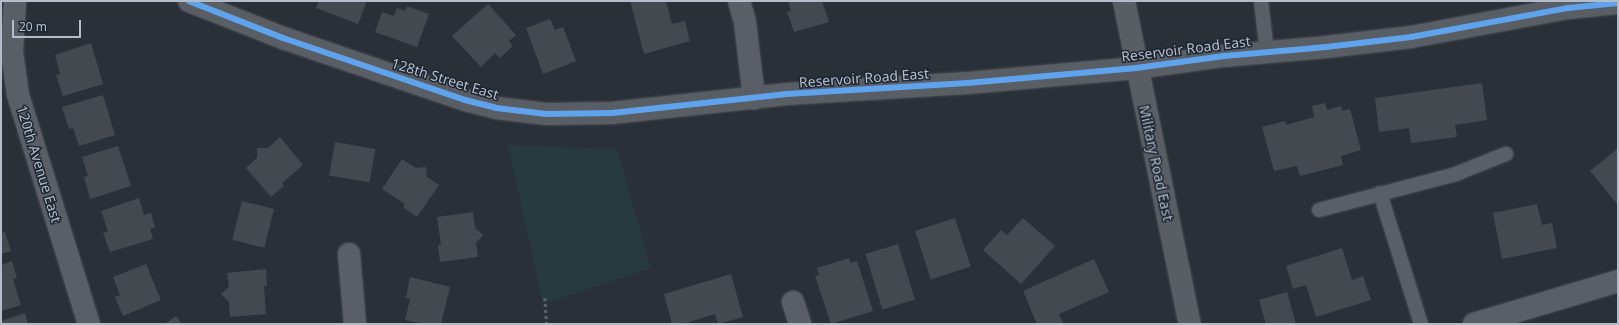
<!DOCTYPE html>
<style>
body{margin:0}
#map{position:relative;width:1619px;height:325px;overflow:hidden;background:#2a3038;font-family:"Noto Sans",sans-serif}
div>[style]{position:absolute}
[style*='--x']{left:calc(var(--x)*1px);top:calc(var(--y)*1px);width:calc(var(--w)*1px);rotate:calc(var(--a)*1deg)}
.green>*{inset:0;background:#273a3e}
.building>*{inset:0;background:#444950;transform-origin:0 0}
.path>*{height:2.5px;margin-top:-1.25px;transform-origin:0;background:repeating-linear-gradient(90deg,#5d636a 0 3px,transparent 0 6px)}
.roads{filter:drop-shadow(0 0 1px #484c53) drop-shadow(0 0 1px #484c53)}
.lane>*{height:14px;margin:-7px;padding:0 7px;transform-origin:7px;border-radius:7px;background:#5a5e66}
.street>*{height:22px;margin:-11px;padding:0 11px;transform-origin:11px;border-radius:11px;background:#5a5e66}
.secondary>*{height:22px;margin:-11px;padding:0 11px;transform-origin:11px;border-radius:11px;background:#595d64}
.cycleway>*{height:6px;margin:-3px;padding:0 3px;transform-origin:3px;border-radius:3px;background:#60a3ed}
span{translate:-50% -50%;white-space:nowrap;text-align:center;line-height:1.15;-webkit-text-stroke:3px #1d2633;paint-order:stroke}
.street-label{font-size:14px;color:#b4bcc9}
.frame{position:absolute;inset:0;border:2px solid #b4bcc9;pointer-events:none}
.scale{position:absolute;left:12px;top:20px;width:69px;height:18px;box-sizing:border-box;border:2px solid #b4bcc9;border-top:0;padding-left:5px;font-size:12px;line-height:14px;white-space:nowrap;color:#b4bcc9;-webkit-text-stroke:3px #1d2633;paint-order:stroke}
</style>
<div id="map">
<div class="green">
<i style="clip-path:polygon(508px 145px,617px 149px,651px 268px,543px 304px)"></i>
</div>
<div class="building">
<i style="clip-path:polygon(319px 1px,367px 1px,358px 24px,316px 8px)"></i>
<i style="clip-path:polygon(630px 1px,666px 1px,672px 24px,685px 21px,690px 41px,644px 54px)"></i>
<i style="clip-path:polygon(788px 1px,822px 1px,829px 22px,794px 32px,787px 12px,791px 11px)"></i>
<i style="clip-path:polygon(488px 4px,516px 35px,509px 41px,513px 46px,500px 58px,495px 53px,481px 67px,452px 36px)"></i>
<i style="clip-path:polygon(407px 6px,429px 14px,417px 47px,375px 32px,382px 12px,394px 16px,397px 8px,405px 11px)"></i>
<i style="clip-path:polygon(550px 19px,555px 30px,563px 27px,576px 61px,543px 74px,526px 28px)"></i>
<i style="clip-path:polygon(91px 43px,103px 84px,63px 96px,56px 75px,60px 74px,55px 55px)"></i>
<i style="clip-path:polygon(1482px 83px,1487px 120px,1455px 125px,1457px 137px,1411px 143px,1409px 128px,1379px 132px,1375px 98px)"></i>
<i style="clip-path:polygon(103px 95px,115px 135px,79px 146px,73px 128px,69px 129px,62px 107px)"></i>
<i style="clip-path:polygon(1325px 103px,1327px 110px,1341px 106px,1342px 111px,1350px 109px,1361px 150px,1341px 156px,1343px 165px,1300px 176px,1297px 166px,1274px 171px,1262px 127px,1285px 121px,1286px 125px,1314px 117px,1312px 106px)"></i>
<i style="clip-path:polygon(280px 137px,303px 165px,282px 183px,284px 186px,271px 197px,246px 168px,257px 158px,257px 148px,268px 148px)"></i>
<i style="left:335px;top:142px;width:41px;height:34px;rotate:10deg"></i>
<i style="clip-path:polygon(118px 146px,131px 186px,90px 199px,84px 177px,88px 176px,82px 157px)"></i>
<i style="clip-path:polygon(1618px 148px,1618px 205px,1590px 171px)"></i>
<i style="clip-path:polygon(402px 159px,416px 168px,426px 167px,427px 177px,439px 185px,417px 217px,403px 207px,405px 204px,382px 189px)"></i>
<i style="clip-path:polygon(139px 198px,144px 215px,151px 213px,155px 227px,150px 229px,153px 239px,110px 252px,103px 233px,108px 231px,101px 211px)"></i>
<i style="left:242px;top:201px;width:33px;height:40px;rotate:14deg"></i>
<i style="clip-path:polygon(1537px 204px,1542px 225px,1552px 223px,1557px 248px,1502px 259px,1493px 213px)"></i>
<i style="clip-path:polygon(473px 212px,475px 228px,483px 235px,476px 243px,478px 257px,440px 262px,438px 245px,441px 245px,437px 217px)"></i>
<i style="left:955px;top:218px;width:51px;height:42px;rotate:72deg"></i>
<i style="clip-path:polygon(1023px 218px,1055px 246px,1021px 284px,983px 250px,1001px 230px,1007px 235px)"></i>
<i style="clip-path:polygon(5px 232px,11px 251px,1px 254px,1px 233px)"></i>
<i style="left:898px;top:244px;width:58px;height:34px;rotate:73deg"></i>
<i style="clip-path:polygon(1342px 248px,1352px 280px,1363px 276px,1371px 300px,1316px 317px,1306px 285px,1293px 289px,1286px 266px)"></i>
<i style="clip-path:polygon(849px 258px,851px 263px,857px 261px,873px 311px,831px 324px,815px 276px,819px 275px,817px 268px)"></i>
<i style="clip-path:polygon(1094px 259px,1109px 292px,1059px 314px,1063px 323px,1061px 324px,1037px 324px,1023px 291px)"></i>
<i style="clip-path:polygon(12px 261px,17px 278px,13px 279px,21px 305px,1px 311px,1px 265px)"></i>
<i style="clip-path:polygon(146px 264px,161px 300px,123px 316px,115px 297px,120px 295px,113px 277px)"></i>
<i style="clip-path:polygon(266px 269px,267px 286px,264px 286px,266px 314px,230px 317px,229px 302px,221px 294px,229px 287px,227px 273px)"></i>
<i style="clip-path:polygon(731px 274px,743px 317px,718px 324px,715px 314px,683px 324px,672px 324px,664px 294px)"></i>
<i style="clip-path:polygon(410px 277px,450px 287px,441px 324px,424px 324px,405px 320px,410px 299px,406px 298px)"></i>
<i style="clip-path:polygon(1287px 292px,1296px 324px,1266px 324px,1259px 300px)"></i>
<i style="clip-path:polygon(25px 313px,28px 324px,1px 324px,1px 321px)"></i>
<i style="clip-path:polygon(176px 316px,182px 324px,165px 324px)"></i>
</div>
<div class="path">
<i style="--x:545;--y:298;--w:26;--a:86"></i>
</div>
<div class="roads">
<div class="lane">
<i style="--x:1261;--y:1;--w:51;--a:83.3"></i>
<i style="--x:1380;--y:193;--w:137;--a:72.6"></i>
<i style="--x:1319;--y:210;--w:142;--a:-14.7"></i>
<i style="--x:1456;--y:174;--w:54;--a:-21.8"></i>
</div>
<div class="street">
<i style="--x:15;--y:1;--w:51;--a:93.4"></i>
<i style="--x:12;--y:52;--w:43;--a:82.1"></i>
<i style="--x:18;--y:95;--w:240;--a:72.8"></i>
<i style="--x:739;--y:1;--w:22;--a:74"></i>
<i style="--x:745;--y:22;--w:77;--a:83.2"></i>
<i style="--x:349;--y:254;--w:70;--a:85.1"></i>
<i style="--x:793;--y:302;--w:23;--a:72"></i>
<i style="--x:1474;--y:324;--w:150;--a:-16.6"></i>
</div>
<div class="secondary">
<i style="--x:189;--y:1;--w:101;--a:21.5"></i>
<i style="--x:283;--y:38;--w:192;--a:18.8"></i>
<i style="--x:465;--y:100;--w:32;--a:14"></i>
<i style="--x:496;--y:108;--w:51;--a:6.7"></i>
<i style="--x:547;--y:114;--w:65;--a:-0.9"></i>
<i style="--x:612;--y:113;--w:176;--a:-6.2"></i>
<i style="--x:787;--y:94;--w:181;--a:-3.5"></i>
<i style="--x:968;--y:83;--w:169;--a:-5.1"></i>
<i style="--x:1136;--y:68;--w:89;--a:-7.8"></i>
<i style="--x:1224;--y:56;--w:102;--a:-5"></i>
<i style="--x:1326;--y:47;--w:86;--a:-6.7"></i>
<i style="--x:1411;--y:37;--w:160;--a:-10.5"></i>
<i style="--x:1568;--y:8;--w:50;--a:-5.7"></i>
<i style="--x:1124;--y:1;--w:330;--a:78.5"></i>
</div>
</div>
<div class="cycleway">
<i style="--x:189;--y:1;--w:101;--a:21.5"></i>
<i style="--x:283;--y:38;--w:192;--a:18.8"></i>
<i style="--x:465;--y:100;--w:32;--a:14"></i>
<i style="--x:496;--y:108;--w:51;--a:6.7"></i>
<i style="--x:547;--y:114;--w:65;--a:-0.9"></i>
<i style="--x:612;--y:113;--w:176;--a:-6.2"></i>
<i style="--x:787;--y:94;--w:181;--a:-3.5"></i>
<i style="--x:968;--y:83;--w:169;--a:-5.1"></i>
<i style="--x:1136;--y:68;--w:89;--a:-7.8"></i>
<i style="--x:1224;--y:56;--w:102;--a:-5"></i>
<i style="--x:1326;--y:47;--w:86;--a:-6.7"></i>
<i style="--x:1411;--y:37;--w:160;--a:-10.5"></i>
<i style="--x:1568;--y:8;--w:50;--a:-5.7"></i>
</div>
<div class="street-label">
<span style="left:1186px;top:49px;rotate:-7deg">Reservoir Road East</span>
<span style="left:864px;top:78px;rotate:-4deg">Reservoir Road East</span>
<span style="left:445px;top:79px;rotate:17deg">128th Street East</span>
<span style="left:1156px;top:163px;rotate:78deg">Military Road East</span>
<span style="left:39px;top:164px;rotate:73deg">120th Avenue East</span>
</div>
<div class="frame"></div>
<div class="scale">20 m</div>
</div>
